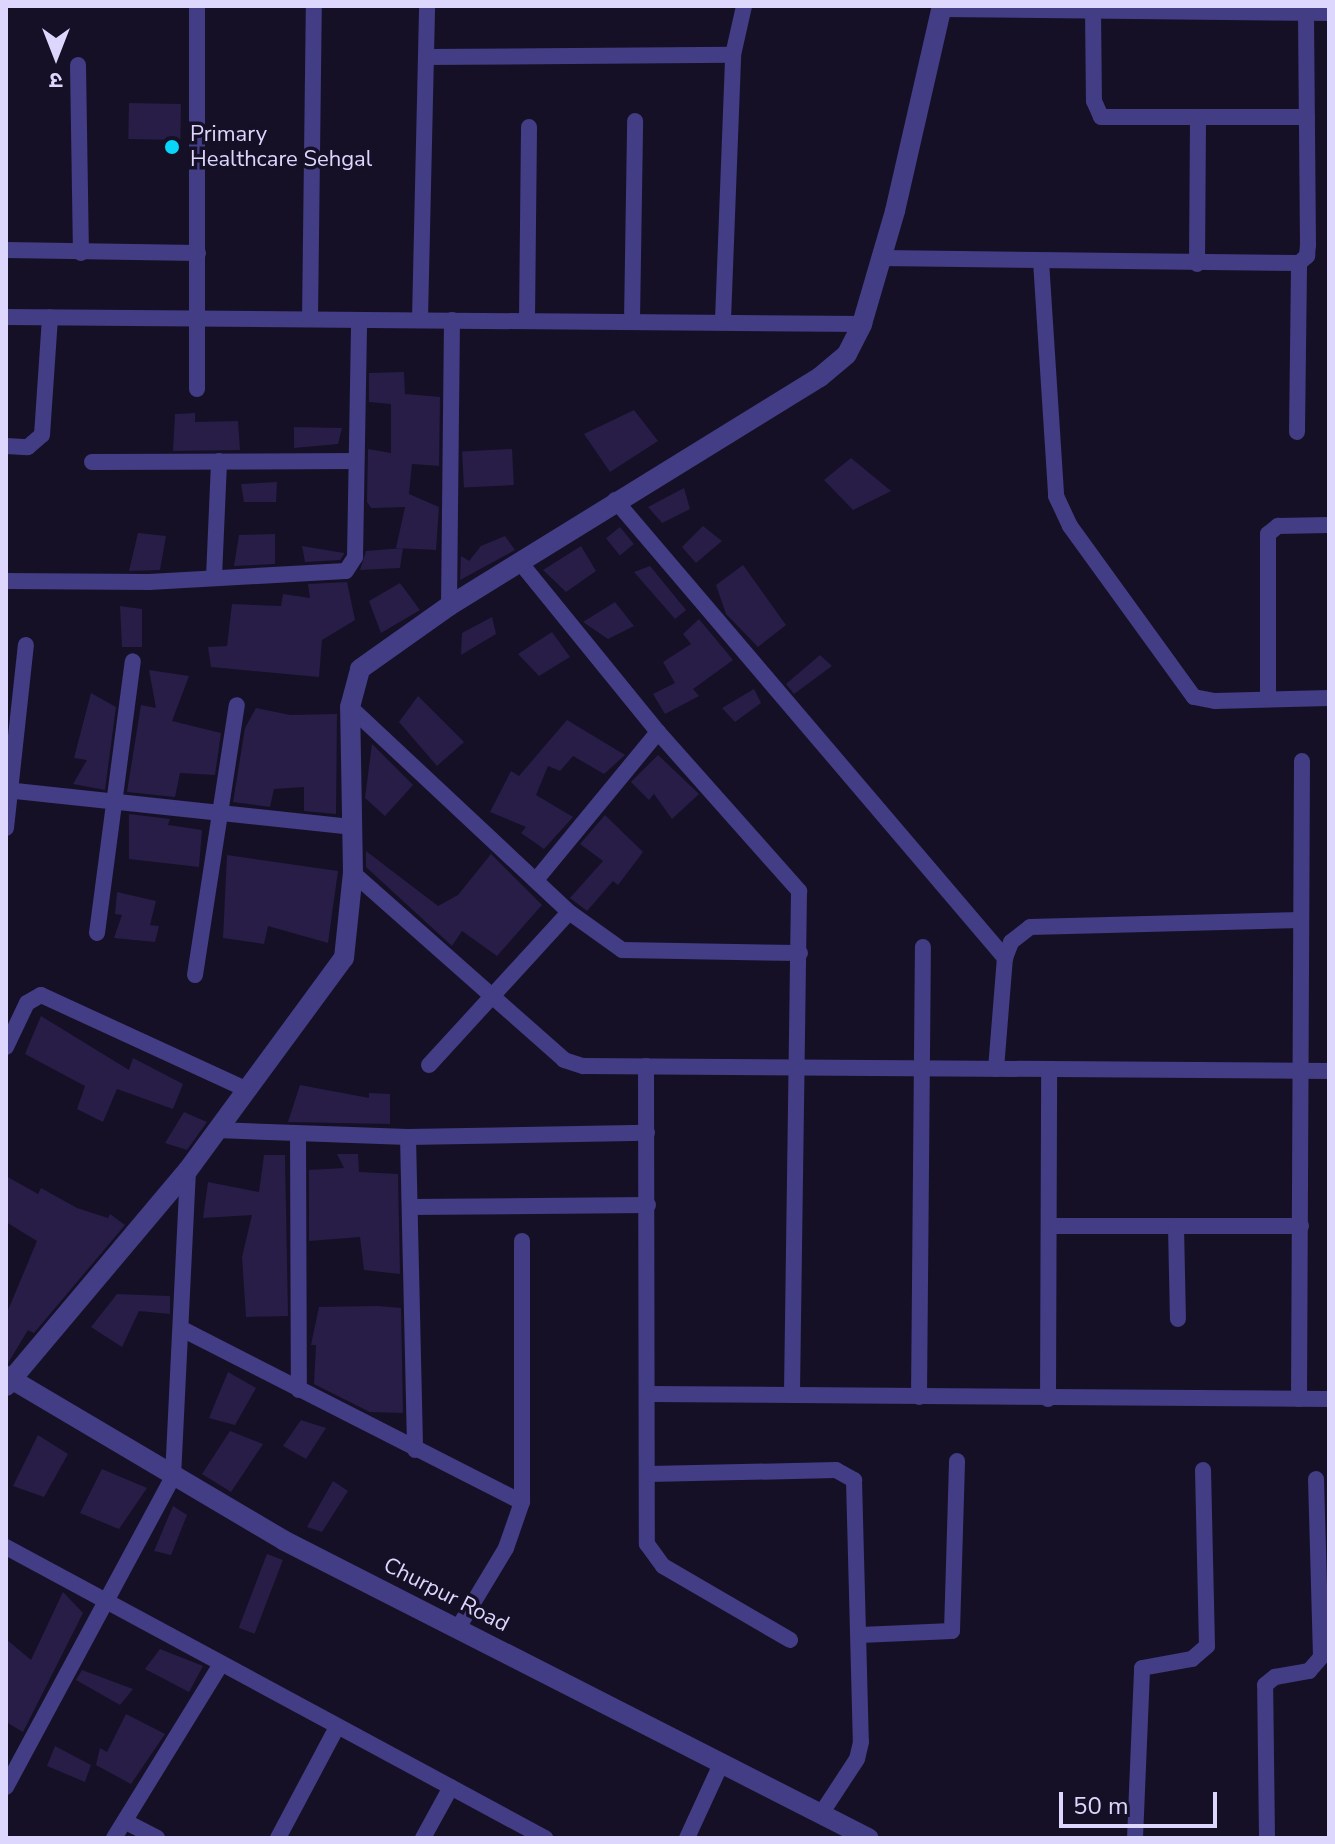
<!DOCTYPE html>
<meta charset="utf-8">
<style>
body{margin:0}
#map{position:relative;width:1335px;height:1844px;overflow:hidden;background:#151026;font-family:"Nunito Sans","Noto Sans Devanagari",sans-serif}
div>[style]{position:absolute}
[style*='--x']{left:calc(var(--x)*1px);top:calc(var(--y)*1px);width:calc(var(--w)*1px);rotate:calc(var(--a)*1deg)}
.building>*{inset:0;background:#271d47;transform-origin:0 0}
.minor>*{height:16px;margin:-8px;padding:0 8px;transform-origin:8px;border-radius:8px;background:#423d84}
.tertiary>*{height:20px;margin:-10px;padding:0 10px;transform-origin:10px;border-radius:10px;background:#423d84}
.dots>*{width:22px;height:22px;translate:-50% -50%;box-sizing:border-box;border:4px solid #151026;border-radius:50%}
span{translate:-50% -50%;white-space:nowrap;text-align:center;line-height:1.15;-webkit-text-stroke:7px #151026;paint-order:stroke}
.poi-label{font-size:22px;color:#ddd7fe}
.left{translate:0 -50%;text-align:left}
.street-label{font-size:22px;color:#ddd7fe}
.frame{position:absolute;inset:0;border:8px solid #ddd7fe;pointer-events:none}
.north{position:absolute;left:16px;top:16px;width:80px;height:80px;-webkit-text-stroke:6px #151026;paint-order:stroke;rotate:180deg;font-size:22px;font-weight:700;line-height:32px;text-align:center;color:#ddd7fe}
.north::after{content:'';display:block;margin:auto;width:28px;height:36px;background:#ddd7fe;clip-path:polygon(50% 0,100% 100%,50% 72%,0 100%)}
.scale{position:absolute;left:1059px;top:1792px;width:158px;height:36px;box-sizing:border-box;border:4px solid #ddd7fe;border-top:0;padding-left:10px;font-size:24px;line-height:28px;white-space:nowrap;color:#ddd7fe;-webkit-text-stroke:6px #151026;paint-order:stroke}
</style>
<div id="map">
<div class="building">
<i style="left:129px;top:103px;width:52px;height:36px;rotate:1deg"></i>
<i style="clip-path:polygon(404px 372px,405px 394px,440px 397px,439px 466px,412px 464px,409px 494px,439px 507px,436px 550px,396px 548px,405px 507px,371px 508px,367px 502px,368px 449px,391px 453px,391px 404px,369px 402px,369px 373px)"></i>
<i style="clip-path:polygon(634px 410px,658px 441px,610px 472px,584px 434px)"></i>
<i style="clip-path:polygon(195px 413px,195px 422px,238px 421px,240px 450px,173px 451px,175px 414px)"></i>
<i style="clip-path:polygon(294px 427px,342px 428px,338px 444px,294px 448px)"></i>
<i style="left:512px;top:449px;width:36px;height:50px;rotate:87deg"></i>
<i style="clip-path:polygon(851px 458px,891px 491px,853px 510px,824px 480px)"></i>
<i style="clip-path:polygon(277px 482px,276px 502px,244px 502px,241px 484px)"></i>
<i style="clip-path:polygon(684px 488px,690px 509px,662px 523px,648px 507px)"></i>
<i style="clip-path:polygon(703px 526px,722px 541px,696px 563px,682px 547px)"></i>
<i style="left:620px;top:527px;width:22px;height:18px;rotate:51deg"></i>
<i style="clip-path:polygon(138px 533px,166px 536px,160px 570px,129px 571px)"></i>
<i style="clip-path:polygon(275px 534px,275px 564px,234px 566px,239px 535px)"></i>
<i style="clip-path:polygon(505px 536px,515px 550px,460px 580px,461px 556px,469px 561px,481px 546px)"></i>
<i style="clip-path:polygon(302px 546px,344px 553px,344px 554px,340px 560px,305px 562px)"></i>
<i style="clip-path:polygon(581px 546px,596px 571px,566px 592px,543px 570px)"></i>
<i style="clip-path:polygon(403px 548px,400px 568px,360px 570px,366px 551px)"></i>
<i style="clip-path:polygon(743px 565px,786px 625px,758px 647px,726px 614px,716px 585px)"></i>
<i style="clip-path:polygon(650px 566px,686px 610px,675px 619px,634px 572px)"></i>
<i style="clip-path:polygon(347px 582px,355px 620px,322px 640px,319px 677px,211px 667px,208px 647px,227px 646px,232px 604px,281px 606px,283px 594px,310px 598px,308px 584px)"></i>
<i style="clip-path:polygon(400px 583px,420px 610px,381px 633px,369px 601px)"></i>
<i style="clip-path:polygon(615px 602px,634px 626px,608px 639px,583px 622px)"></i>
<i style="clip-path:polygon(120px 606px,142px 609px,142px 647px,122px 647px)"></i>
<i style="clip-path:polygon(492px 617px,496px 634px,461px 655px,462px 633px)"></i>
<i style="clip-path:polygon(699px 619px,733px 660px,693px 689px,699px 696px,665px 714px,653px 694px,675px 683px,663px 662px,691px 644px,683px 634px)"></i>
<i style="clip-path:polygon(552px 632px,570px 657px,539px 676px,518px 654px)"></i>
<i style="clip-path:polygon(820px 655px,832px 666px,794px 694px,786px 684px)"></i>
<i style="clip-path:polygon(149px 670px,189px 676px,172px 721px,221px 733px,215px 775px,180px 773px,175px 797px,127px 792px,141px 705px,156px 708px)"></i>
<i style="clip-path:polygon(754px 689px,761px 703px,735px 722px,722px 708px)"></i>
<i style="clip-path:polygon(91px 693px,116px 707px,105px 790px,73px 784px,87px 760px,74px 758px)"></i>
<i style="clip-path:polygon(418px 696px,464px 742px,437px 766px,399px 722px)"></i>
<i style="clip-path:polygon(256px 708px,290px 715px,337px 714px,336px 814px,304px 811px,304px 787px,274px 789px,270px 807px,233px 802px,245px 728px)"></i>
<i style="clip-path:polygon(567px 720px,625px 755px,604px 774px,573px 756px,560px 771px,548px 766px,536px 795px,573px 817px,544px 849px,521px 833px,526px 827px,490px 812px,511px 771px,519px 776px)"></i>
<i style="clip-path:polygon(372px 744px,413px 785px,385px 816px,365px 798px)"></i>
<i style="clip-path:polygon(658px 755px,699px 794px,672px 819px,654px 794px,649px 800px,631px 782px)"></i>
<i style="clip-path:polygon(129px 814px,170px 819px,168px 825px,202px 830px,199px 867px,129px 859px)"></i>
<i style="clip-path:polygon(605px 815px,643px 852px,618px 885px,613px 881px,587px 911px,570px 898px,603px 861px,580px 844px)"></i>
<i style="clip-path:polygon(366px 851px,438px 906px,458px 895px,491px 854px,542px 905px,497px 956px,462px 931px,452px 946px,366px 867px)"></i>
<i style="clip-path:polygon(227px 855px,338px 871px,328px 943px,268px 926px,264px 944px,223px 938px)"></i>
<i style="clip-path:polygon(117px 892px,156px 901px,150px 925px,159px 926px,155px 942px,114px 938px,122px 915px,115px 914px)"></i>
<i style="clip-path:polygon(41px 1016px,129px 1070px,133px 1058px,183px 1084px,173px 1109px,117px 1089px,103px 1122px,77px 1109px,85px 1086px,25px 1054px)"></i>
<i style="clip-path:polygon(300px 1085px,369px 1098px,369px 1093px,390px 1094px,390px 1124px,288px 1122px)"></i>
<i style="clip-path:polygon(184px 1112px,207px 1122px,187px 1150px,165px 1143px)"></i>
<i style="clip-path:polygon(337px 1154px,358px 1154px,359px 1172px,398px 1174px,400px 1274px,364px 1270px,360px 1237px,309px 1241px,309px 1170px,344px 1168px)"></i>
<i style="clip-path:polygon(264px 1155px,285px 1155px,288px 1316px,246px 1317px,242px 1257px,252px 1215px,203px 1218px,208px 1182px,259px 1192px)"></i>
<i style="clip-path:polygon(6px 1176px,38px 1194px,41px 1188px,77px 1208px,108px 1218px,110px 1214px,125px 1225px,34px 1333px,28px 1330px,8px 1363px,6px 1315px,37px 1241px,6px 1222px)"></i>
<i style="clip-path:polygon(117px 1294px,170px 1296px,170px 1314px,139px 1311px,122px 1347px,91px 1327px)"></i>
<i style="clip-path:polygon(378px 1306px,401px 1308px,403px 1413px,370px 1412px,314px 1384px,316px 1345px,311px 1345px,319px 1307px)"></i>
<i style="clip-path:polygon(228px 1372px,256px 1388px,235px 1425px,209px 1418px)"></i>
<i style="clip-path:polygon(301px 1420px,326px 1428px,306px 1459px,283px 1446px)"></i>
<i style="clip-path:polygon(230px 1431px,263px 1444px,231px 1492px,202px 1474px)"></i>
<i style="clip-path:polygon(38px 1435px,68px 1454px,44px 1497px,13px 1486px)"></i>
<i style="clip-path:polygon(102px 1469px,147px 1488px,119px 1529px,80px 1513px)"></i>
<i style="clip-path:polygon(333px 1481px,348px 1491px,322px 1532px,307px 1527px)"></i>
<i style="clip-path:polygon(173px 1506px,187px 1515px,171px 1555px,154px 1551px)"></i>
<i style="left:267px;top:1554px;width:17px;height:79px;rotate:21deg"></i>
<i style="clip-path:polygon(63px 1592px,83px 1613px,23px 1732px,6px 1722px,6px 1639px,31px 1660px)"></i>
<i style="clip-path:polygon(160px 1649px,203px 1666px,189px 1692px,145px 1669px)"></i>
<i style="clip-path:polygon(82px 1670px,133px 1689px,120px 1705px,76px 1680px)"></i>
<i style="clip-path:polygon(126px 1714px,165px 1734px,131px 1784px,96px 1765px,100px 1748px,107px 1752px)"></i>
<i style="clip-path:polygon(55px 1746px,91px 1765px,85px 1782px,47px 1766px)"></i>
</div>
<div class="minor">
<i style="--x:941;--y:9;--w:388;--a:0.6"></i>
<i style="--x:1093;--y:10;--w:91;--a:89.4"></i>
<i style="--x:1094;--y:101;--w:17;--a:66"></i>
<i style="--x:1101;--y:117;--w:206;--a:0"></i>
<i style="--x:426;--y:57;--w:307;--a:-0.4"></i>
<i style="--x:78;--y:65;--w:188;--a:89.1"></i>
<i style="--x:6;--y:250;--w:192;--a:0.9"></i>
<i style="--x:881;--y:258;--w:418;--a:0.7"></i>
<i style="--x:1299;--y:263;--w:11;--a:-41"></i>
<i style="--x:1307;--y:256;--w:11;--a:-85"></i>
<i style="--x:1308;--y:245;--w:232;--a:-90.5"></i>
<i style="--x:1041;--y:261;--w:235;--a:86.3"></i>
<i style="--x:1056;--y:496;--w:33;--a:65"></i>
<i style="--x:1070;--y:526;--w:211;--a:54.1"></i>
<i style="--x:1194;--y:697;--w:21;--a:11"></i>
<i style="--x:1215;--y:701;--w:114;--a:-1.5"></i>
<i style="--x:1197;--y:264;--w:145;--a:-89.6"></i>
<i style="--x:6;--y:317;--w:856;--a:0.47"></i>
<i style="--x:310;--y:319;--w:313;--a:-89.3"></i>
<i style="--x:420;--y:319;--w:313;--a:-88.7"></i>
<i style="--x:527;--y:320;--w:193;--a:-89.4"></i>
<i style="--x:723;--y:320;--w:265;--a:-87.8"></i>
<i style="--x:733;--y:55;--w:50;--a:-77.3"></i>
<i style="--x:632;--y:321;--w:200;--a:-89.1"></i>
<i style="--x:197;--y:389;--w:383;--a:-90"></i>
<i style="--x:1297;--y:432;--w:169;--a:-89.3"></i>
<i style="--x:6;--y:446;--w:22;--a:3"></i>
<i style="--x:28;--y:447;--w:18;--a:-41"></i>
<i style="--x:42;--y:435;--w:118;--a:-86.1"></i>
<i style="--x:92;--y:462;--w:264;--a:-0.2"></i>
<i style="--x:615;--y:500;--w:602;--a:49.58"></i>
<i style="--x:519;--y:561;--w:220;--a:50.9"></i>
<i style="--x:658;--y:732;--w:213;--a:48.4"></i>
<i style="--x:799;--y:891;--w:503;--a:90.8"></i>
<i style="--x:214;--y:577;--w:116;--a:-87.5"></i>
<i style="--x:6;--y:581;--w:143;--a:0.4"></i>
<i style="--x:149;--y:582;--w:197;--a:-3.2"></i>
<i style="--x:346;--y:571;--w:17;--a:-57"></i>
<i style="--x:355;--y:557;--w:237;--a:-89"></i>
<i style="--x:449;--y:606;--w:286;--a:-89.4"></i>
<i style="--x:1268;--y:698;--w:164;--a:-90"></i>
<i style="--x:1268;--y:534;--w:13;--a:-39"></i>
<i style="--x:1278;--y:526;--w:51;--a:-1.1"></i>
<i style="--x:350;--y:707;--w:300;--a:43.1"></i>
<i style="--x:569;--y:912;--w:65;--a:35.6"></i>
<i style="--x:622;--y:950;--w:178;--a:1"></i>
<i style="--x:6;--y:790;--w:347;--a:6.1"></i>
<i style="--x:6;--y:828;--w:184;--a:-83.8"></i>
<i style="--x:353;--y:873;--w:282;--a:41.5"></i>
<i style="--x:564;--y:1060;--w:20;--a:18"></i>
<i style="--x:583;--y:1066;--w:746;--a:0.38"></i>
<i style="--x:536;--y:880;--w:192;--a:-50.5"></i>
<i style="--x:97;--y:933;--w:274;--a:-82.5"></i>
<i style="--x:195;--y:975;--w:273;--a:-81.2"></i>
<i style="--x:6;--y:1047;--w:49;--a:-64.5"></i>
<i style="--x:27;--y:1003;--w:16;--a:-30"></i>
<i style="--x:41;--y:995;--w:228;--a:24.7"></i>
<i style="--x:429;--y:1065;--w:207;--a:-47.5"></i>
<i style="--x:646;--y:1066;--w:478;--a:89.9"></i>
<i style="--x:647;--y:1544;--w:27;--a:54"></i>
<i style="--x:663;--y:1566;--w:147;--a:30.2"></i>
<i style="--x:996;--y:1069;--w:111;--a:-85.4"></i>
<i style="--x:1005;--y:958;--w:17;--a:-69"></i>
<i style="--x:1011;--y:942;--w:24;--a:-38"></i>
<i style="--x:1030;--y:927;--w:271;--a:-1.5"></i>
<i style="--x:216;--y:1130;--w:192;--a:2.1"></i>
<i style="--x:408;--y:1137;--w:239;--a:-1"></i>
<i style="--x:298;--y:1135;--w:255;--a:89.8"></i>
<i style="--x:408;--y:1137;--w:313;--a:88.7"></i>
<i style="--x:410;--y:1207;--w:238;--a:-0.5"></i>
<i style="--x:1051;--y:1226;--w:250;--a:0"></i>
<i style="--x:1176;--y:1226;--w:93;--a:88.8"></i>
<i style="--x:182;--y:1329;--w:381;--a:27"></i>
<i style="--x:649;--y:1394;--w:680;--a:0.42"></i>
<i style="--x:919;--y:1397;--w:450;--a:-89.5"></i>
<i style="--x:1048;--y:1399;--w:329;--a:-89.8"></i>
<i style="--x:1299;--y:1399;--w:638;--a:-89.73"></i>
<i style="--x:649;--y:1474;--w:187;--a:-1.2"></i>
<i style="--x:836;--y:1470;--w:21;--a:29"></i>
<i style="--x:854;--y:1480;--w:262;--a:88.5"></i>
<i style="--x:861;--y:1742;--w:17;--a:103"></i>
<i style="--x:857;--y:1759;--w:66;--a:123.2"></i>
<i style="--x:6;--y:1547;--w:613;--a:28.36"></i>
<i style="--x:458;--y:1628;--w:93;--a:-59"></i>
<i style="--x:506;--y:1548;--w:49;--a:-70.8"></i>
<i style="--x:522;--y:1502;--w:261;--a:-90"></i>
<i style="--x:860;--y:1635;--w:92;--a:-2.5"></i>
<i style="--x:952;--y:1631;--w:170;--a:-88.3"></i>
<i style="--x:6;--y:1787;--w:352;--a:-61.7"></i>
<i style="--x:173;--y:1477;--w:307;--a:-87.2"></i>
<i style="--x:126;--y:1822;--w:35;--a:27"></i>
<i style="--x:114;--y:1838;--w:204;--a:-58.4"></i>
<i style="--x:278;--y:1838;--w:126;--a:-62"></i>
<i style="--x:423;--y:1838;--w:58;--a:-61.2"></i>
<i style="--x:687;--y:1838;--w:81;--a:-65.3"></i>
<i style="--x:1135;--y:1838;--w:170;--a:-87.6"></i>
<i style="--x:1142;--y:1668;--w:51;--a:-10.2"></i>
<i style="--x:1192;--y:1659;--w:20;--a:-41"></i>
<i style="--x:1207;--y:1646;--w:176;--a:-91.3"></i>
<i style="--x:1267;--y:1838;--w:153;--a:-90.7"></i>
<i style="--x:1265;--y:1685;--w:13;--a:-39"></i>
<i style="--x:1275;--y:1677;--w:35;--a:-10"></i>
<i style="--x:1309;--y:1671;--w:18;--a:-49"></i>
<i style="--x:1321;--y:1657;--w:178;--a:-91.6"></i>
</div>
<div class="tertiary">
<i style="--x:6;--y:1376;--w:322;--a:30.6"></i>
<i style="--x:283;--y:1540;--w:657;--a:26.99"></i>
<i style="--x:6;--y:1386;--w:282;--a:-49.9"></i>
<i style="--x:188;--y:1170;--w:263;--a:-53.7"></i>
<i style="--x:344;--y:958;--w:85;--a:-84"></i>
<i style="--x:353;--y:873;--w:166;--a:-91"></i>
<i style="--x:350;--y:707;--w:39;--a:-75"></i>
<i style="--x:360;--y:669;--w:109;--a:-35.3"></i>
<i style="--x:449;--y:606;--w:436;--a:-31.7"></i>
<i style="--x:820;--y:377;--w:35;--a:-40"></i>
<i style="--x:847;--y:354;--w:34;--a:-63"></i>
<i style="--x:862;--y:324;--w:118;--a:-73.7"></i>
<i style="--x:895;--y:211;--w:210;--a:-77.1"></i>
</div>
<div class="dots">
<i style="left:172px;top:147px;background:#09d6f7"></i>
</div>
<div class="poi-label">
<span class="left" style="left:190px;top:147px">Primary<br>Healthcare Sehgal</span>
</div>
<div class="street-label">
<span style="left:446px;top:1595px;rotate:27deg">Churpur Road</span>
</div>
<div class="frame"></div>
<div class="north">उ</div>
<div class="scale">50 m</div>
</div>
